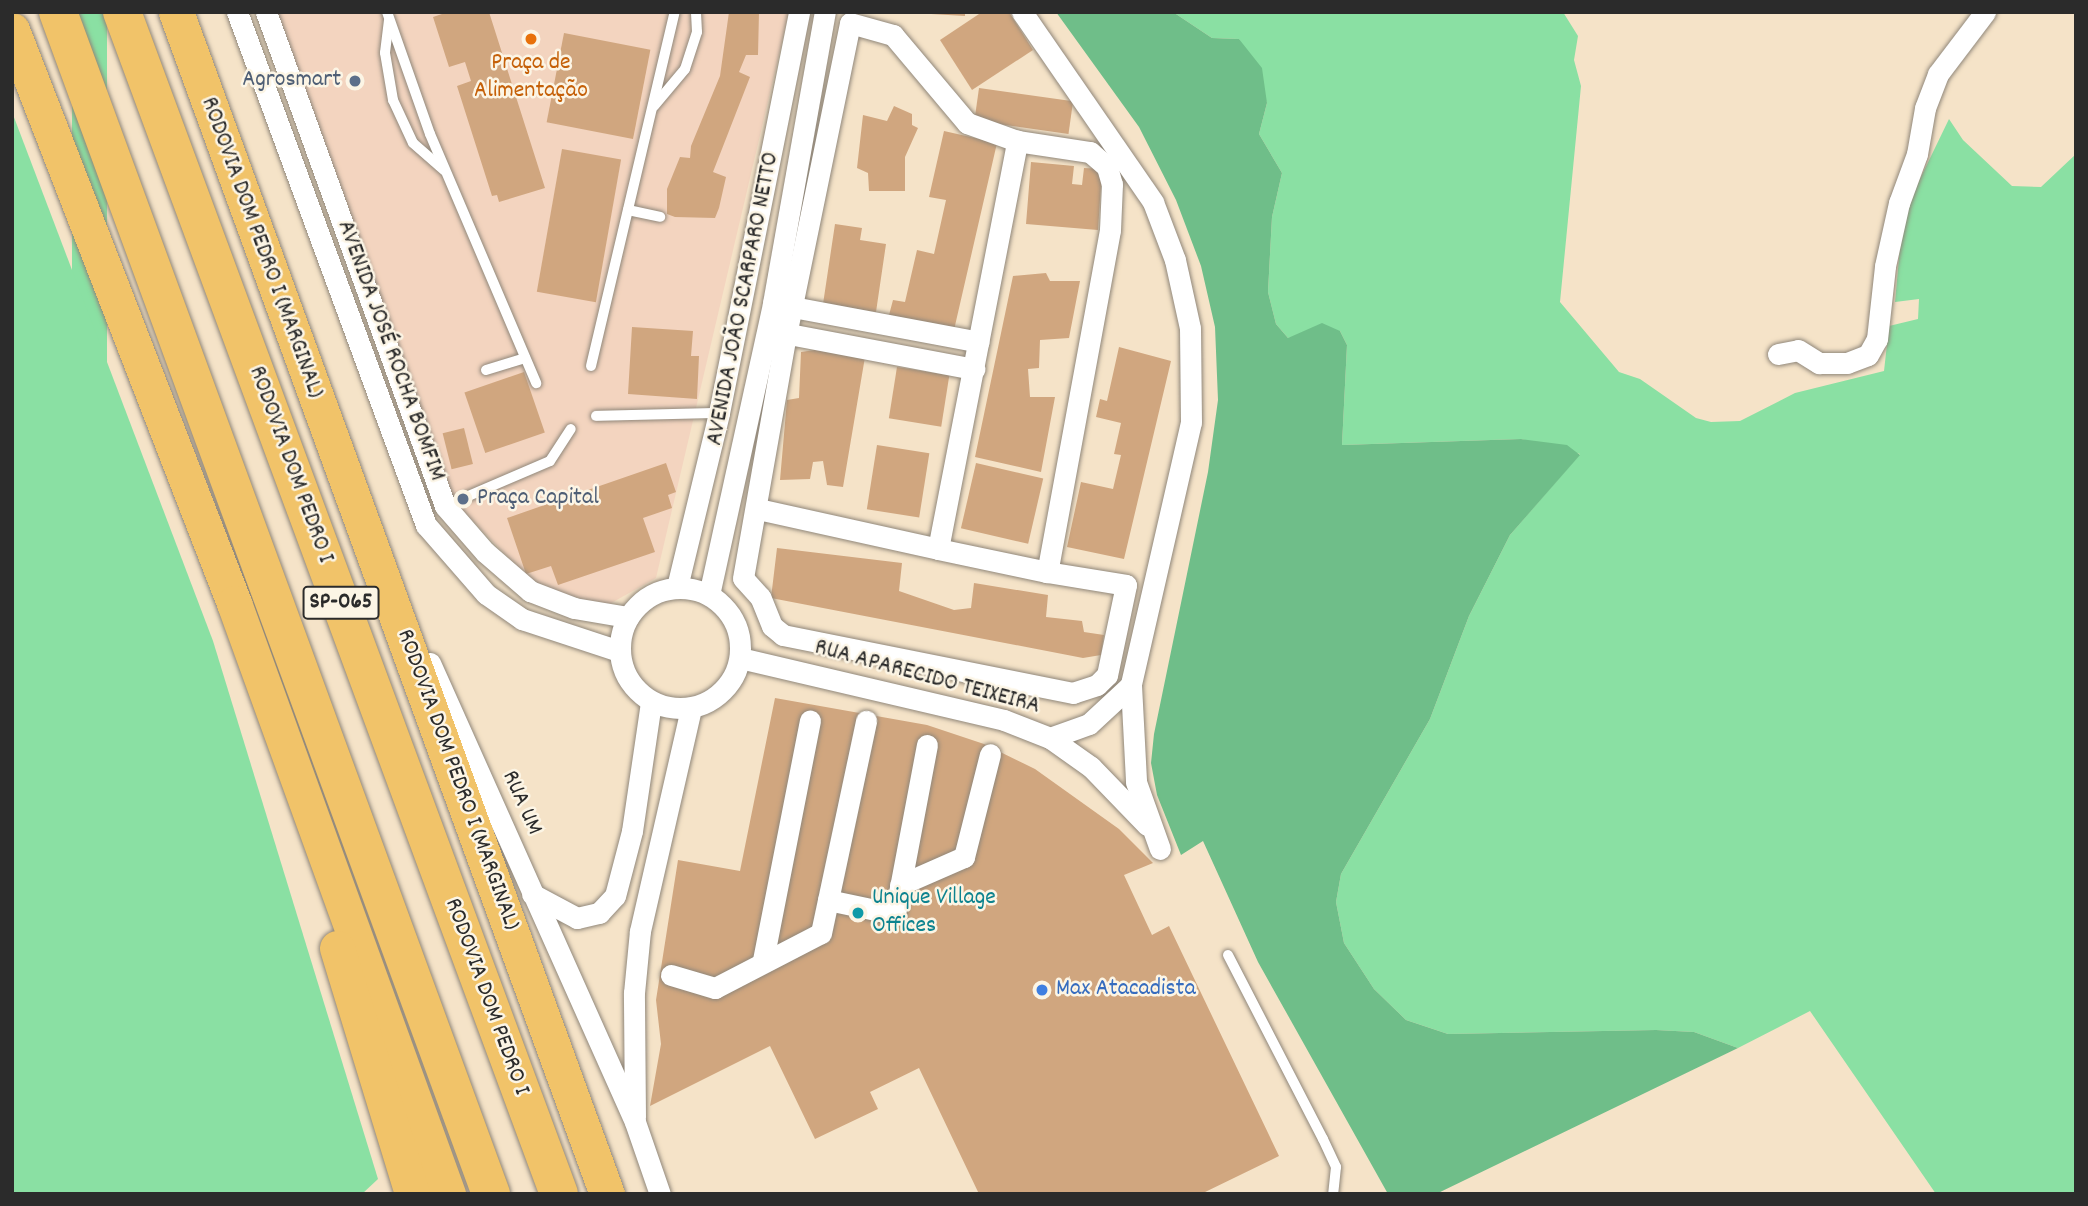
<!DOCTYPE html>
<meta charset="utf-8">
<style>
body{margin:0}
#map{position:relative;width:2088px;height:1206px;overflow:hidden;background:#f5e3c8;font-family:Dekko,sans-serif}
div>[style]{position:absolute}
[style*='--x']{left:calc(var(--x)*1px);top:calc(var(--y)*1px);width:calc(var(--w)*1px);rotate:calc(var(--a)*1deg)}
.built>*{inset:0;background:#f3d4bf}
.green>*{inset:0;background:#8ae0a3;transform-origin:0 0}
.forest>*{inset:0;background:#6fbe89}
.building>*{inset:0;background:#d0a67f;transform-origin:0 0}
.roads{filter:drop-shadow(0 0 2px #90877a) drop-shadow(0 0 2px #90877a)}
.service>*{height:10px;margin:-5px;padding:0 5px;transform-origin:5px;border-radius:5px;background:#fff}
.minor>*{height:21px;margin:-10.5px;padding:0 10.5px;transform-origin:10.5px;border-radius:10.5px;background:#fff}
.minor>.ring{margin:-10.5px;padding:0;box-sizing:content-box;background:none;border:21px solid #fff;border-radius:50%}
.trunk>*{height:35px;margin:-17.5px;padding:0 17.5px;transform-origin:17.5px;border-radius:17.5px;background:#f1c369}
.motorway>*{height:38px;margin:-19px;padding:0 19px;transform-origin:19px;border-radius:19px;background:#f1c369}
.dots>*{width:19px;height:19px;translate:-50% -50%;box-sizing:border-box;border:4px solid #fcf5e5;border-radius:50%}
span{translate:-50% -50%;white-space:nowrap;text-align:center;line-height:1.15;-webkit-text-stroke:5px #fcf5e5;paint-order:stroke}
.shield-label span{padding:2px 5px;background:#fcf5e5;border:2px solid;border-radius:5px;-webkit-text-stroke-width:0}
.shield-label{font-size:23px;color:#2b2b2b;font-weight:700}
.food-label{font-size:24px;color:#c56008}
.service-label{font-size:24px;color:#4e5e75}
.right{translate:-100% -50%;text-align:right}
.left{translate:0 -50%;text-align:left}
.street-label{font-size:24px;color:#2b2b2b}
.culture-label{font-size:24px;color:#0d838f}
.shop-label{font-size:24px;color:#366cbe}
.frame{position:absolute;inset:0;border:14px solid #2b2b2b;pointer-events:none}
</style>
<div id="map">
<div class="built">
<i style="clip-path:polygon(271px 12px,789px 12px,656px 578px,604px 607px,534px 584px,449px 496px)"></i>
</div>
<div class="green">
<i style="left:72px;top:12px;width:35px;height:1260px"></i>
<i style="clip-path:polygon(1173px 12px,1563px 12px,1578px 36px,1574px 60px,1581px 86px,1560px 302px,1619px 372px,1640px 379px,1696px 418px,1711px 422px,1740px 421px,1795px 393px,1884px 371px,1889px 326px,1918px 319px,1919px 299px,1895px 302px,1903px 214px,1949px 119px,1963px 140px,2012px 186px,2041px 187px,2076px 154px,2076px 1194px,1936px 1194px,1810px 1011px,1738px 1048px,1694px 1032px,1656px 1030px,1448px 1034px,1406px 1020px,1374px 989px,1344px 943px,1336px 902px,1341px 874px,1430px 719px,1469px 616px,1510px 535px,1580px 454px,1521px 439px,1342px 445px,1347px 345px,1340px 331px,1288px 338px,1276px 324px,1268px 292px,1272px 217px,1282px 173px,1259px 134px,1267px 103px,1239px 39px,1212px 38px)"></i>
<i style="clip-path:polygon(12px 112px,213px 641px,378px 1179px,362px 1194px,12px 1194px)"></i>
</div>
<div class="forest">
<i style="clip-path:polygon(1056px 12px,1173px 12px,1212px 38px,1239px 39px,1262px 68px,1267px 103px,1259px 134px,1282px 173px,1272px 217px,1268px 292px,1276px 324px,1288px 338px,1322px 323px,1340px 331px,1347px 345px,1342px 445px,1521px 439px,1567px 445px,1580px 455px,1510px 535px,1469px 616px,1430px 719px,1341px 874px,1336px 902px,1344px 943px,1374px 989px,1406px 1020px,1448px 1034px,1656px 1030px,1694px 1032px,1738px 1048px,1436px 1194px,1388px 1194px,1258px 962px,1203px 841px,1181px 855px,1157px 795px,1151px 763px,1154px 734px,1208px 472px,1218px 400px,1215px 327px,1201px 266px,1176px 200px,1139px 127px)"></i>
</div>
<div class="building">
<i style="clip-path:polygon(448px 12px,489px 12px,545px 188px,499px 202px,497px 195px,492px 196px,457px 86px,471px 81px,465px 62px,449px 67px,433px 17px)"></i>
<i style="clip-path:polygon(729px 12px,759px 12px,758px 55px,746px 55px,739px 72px,750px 77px,713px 172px,726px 177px,719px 208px,715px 218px,675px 217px,667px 214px,667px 189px,680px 157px,690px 158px,691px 146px,720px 76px)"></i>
<i style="clip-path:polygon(931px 12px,965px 12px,965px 16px,931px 14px)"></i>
<i style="clip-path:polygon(982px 12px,1009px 12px,1033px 50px,972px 90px,940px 40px)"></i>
<i style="left:564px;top:33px;width:88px;height:91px;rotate:11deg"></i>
<i style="left:979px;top:88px;width:95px;height:33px;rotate:8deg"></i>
<i style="clip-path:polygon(894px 106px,912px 114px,912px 125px,918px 128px,905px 157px,905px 191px,869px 191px,868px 173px,857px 168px,863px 115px,887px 121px)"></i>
<i style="clip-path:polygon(944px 131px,997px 143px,954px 330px,889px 315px,893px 300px,905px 302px,917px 250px,934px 254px,946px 200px,929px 197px)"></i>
<i style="left:562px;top:149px;width:60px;height:145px;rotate:10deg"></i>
<i style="clip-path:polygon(1031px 162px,1074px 166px,1072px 184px,1082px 185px,1084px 168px,1102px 169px,1098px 230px,1026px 224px)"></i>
<i style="clip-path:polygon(835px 224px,862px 228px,860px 240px,886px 244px,876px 312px,823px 304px)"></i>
<i style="clip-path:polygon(1046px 273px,1050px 281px,1080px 281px,1069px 338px,1040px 340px,1039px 368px,1028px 369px,1030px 397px,1055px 397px,1041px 472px,975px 457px,1013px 276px)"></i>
<i style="clip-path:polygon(632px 327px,693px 331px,691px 356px,699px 356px,697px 399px,628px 394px)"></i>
<i style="clip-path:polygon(1119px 347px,1171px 361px,1124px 559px,1067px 547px,1081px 482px,1113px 489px,1121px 455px,1114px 454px,1121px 423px,1096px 417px,1100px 399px,1107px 401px)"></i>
<i style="clip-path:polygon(815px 350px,865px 357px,843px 487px,827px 485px,823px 461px,813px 462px,810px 479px,780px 480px,787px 400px,799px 398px,801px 352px)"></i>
<i style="left:897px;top:367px;width:53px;height:52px;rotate:9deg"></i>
<i style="left:524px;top:372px;width:64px;height:63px;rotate:71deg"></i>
<i style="left:464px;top:428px;width:37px;height:22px;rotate:76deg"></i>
<i style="left:877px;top:445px;width:53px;height:65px;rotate:9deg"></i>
<i style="clip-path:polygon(666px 463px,676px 492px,668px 495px,672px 508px,643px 518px,655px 552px,558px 585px,551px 566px,526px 574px,507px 518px)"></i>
<i style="left:976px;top:463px;width:69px;height:67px;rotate:13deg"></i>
<i style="clip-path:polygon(777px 548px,902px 563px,899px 591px,954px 610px,971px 608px,974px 583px,1048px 595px,1046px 617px,1082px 621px,1084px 632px,1104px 635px,1101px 655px,1083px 658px,771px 598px)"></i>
<i style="clip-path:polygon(775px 698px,927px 725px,984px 744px,1035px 769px,1119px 829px,1153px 863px,1124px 875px,1152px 935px,1169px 926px,1279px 1156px,1201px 1194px,979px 1194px,919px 1068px,870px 1092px,878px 1109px,815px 1139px,770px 1046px,650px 1106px,661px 1044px,656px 1000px,678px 860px,740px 871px)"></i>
</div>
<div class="roads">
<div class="service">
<i style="--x:387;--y:12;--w:129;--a:70.6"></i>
<i style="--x:430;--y:134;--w:271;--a:66.9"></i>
<i style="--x:389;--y:20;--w:33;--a:97"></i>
<i style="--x:385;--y:53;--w:48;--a:80.3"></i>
<i style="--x:393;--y:100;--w:47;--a:65.1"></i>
<i style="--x:413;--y:143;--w:41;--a:41.1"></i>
<i style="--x:654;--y:106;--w:48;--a:-50"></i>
<i style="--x:685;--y:69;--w:39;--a:-72"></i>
<i style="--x:697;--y:32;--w:20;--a:-93"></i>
<i style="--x:628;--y:210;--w:33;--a:12"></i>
<i style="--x:591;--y:366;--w:364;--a:-76.7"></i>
<i style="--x:486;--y:370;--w:41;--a:-17.1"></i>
<i style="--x:596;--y:416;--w:123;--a:-1.4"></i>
<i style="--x:445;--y:506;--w:114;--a:-23.2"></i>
<i style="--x:550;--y:461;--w:38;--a:-57"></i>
<i style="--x:1228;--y:955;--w:207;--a:62.7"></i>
<i style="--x:1323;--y:1139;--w:31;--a:65"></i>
<i style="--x:1336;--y:1167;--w:27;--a:96"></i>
</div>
<div class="minor">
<i style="--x:237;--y:12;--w:547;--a:69.78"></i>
<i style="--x:426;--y:525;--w:91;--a:49"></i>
<i style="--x:486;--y:594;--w:44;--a:34.8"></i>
<i style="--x:522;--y:619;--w:102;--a:18.3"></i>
<i style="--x:266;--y:12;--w:525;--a:70.08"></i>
<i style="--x:445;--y:506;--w:61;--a:49"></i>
<i style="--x:485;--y:552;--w:60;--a:40.9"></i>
<i style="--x:530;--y:591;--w:47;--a:21.1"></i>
<i style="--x:574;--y:608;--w:55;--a:9.5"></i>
<i style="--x:1022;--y:12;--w:231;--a:55.4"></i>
<i style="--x:1153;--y:202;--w:62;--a:69.2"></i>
<i style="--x:1175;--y:260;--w:70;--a:77.6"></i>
<i style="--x:1190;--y:328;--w:94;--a:89.4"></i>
<i style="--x:1191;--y:422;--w:270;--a:102.9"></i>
<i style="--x:1131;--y:685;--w:97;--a:87"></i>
<i style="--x:1136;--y:782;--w:71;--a:70.3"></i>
<i style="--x:782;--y:305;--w:200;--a:10.6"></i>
<i style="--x:773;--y:331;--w:205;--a:10.7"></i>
<i style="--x:1778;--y:354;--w:20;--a:-11"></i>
<i style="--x:1798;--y:350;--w:25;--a:32"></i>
<i style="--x:1819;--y:363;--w:28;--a:0"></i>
<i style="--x:1847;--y:363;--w:22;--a:-21"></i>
<i style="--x:1868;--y:355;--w:18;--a:-61"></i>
<i style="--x:1877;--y:339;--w:73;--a:-83.7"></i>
<i style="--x:1885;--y:266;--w:65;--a:-77.5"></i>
<i style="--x:1899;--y:203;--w:52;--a:-69.8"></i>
<i style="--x:1917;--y:154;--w:47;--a:-80.1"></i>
<i style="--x:1925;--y:108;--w:36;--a:-69"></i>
<i style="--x:1938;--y:74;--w:78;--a:-52.8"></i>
<i style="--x:758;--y:509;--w:184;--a:12.5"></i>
<i style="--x:938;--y:549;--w:111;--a:11.9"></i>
<i style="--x:1047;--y:572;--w:80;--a:9.3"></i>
<i style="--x:1126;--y:585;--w:92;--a:101.9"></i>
<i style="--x:1107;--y:675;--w:14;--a:135"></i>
<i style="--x:1097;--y:685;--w:25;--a:162"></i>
<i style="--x:1073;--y:693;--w:296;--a:-168.7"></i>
<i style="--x:783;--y:635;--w:14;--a:-141"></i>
<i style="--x:772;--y:626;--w:31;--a:-112"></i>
<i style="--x:760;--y:597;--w:25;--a:-132"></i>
<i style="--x:743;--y:578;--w:247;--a:-80"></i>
<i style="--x:786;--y:335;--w:318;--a:-78.4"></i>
<i style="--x:850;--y:23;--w:45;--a:15.6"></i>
<i style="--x:893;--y:35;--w:115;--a:49.9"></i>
<i style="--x:967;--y:123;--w:53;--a:19.8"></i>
<i style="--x:1017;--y:141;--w:74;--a:8.6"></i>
<i style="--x:1090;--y:152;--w:23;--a:41"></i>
<i style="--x:1107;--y:167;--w:18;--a:74"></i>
<i style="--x:1112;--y:184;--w:46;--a:92.5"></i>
<i style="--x:1110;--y:230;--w:348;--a:100.4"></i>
<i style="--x:938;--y:549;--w:416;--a:-79"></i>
<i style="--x:677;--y:587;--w:179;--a:-76.4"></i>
<i style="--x:719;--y:413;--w:409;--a:-78.7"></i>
<i class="ring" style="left:620px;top:588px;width:99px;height:99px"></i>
<i style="--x:709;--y:595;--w:299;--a:-77.6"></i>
<i style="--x:773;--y:303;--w:296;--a:-79.9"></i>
<i style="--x:740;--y:658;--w:271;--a:13.2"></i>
<i style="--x:1004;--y:720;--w:49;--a:21.4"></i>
<i style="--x:1050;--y:738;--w:50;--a:35.3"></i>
<i style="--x:1091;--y:767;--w:81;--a:46"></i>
<i style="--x:430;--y:663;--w:503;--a:65.93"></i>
<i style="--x:635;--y:1122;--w:76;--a:70.9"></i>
<i style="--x:1050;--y:738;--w:41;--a:-19.7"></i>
<i style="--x:1089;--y:724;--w:57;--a:-42.9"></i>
<i style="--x:900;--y:885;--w:70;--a:-23.6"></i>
<i style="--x:964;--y:857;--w:106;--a:-75.8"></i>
<i style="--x:532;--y:894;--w:51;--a:28.1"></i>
<i style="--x:577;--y:918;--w:23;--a:-13"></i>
<i style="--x:599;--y:913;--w:23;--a:-47"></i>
<i style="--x:615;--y:896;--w:67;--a:-75.3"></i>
<i style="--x:632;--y:831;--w:130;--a:-81.6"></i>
<i style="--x:828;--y:900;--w:68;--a:11.8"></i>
<i style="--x:895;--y:914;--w:172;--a:-79.3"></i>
<i style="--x:763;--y:960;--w:244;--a:-78.9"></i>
<i style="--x:671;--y:975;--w:46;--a:16.5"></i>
<i style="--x:715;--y:988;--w:119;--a:-27.4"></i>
<i style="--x:821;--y:933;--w:217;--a:-78"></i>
<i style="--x:635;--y:1117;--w:124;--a:-90.5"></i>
<i style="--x:634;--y:993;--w:62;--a:-84.5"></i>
<i style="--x:640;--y:931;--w:229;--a:-77.1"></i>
</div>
<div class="trunk">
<i style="--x:176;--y:12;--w:1258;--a:69.97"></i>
<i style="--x:12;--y:30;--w:615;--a:68.82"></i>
<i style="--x:234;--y:603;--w:629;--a:70.09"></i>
<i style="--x:337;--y:948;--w:257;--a:73"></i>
</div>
<div class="motorway">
<i style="--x:58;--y:12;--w:1259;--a:69.88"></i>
<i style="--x:122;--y:12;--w:1260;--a:69.71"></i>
</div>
</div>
<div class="dots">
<i style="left:531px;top:39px;background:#e8710a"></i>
<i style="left:355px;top:81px;background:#5c6f8a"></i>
<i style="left:463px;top:499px;background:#5c6f8a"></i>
<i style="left:858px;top:913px;background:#0f9aa8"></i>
<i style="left:1042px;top:990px;background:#3f7fe0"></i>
</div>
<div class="shield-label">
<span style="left:341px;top:603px">SP-065</span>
</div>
<div class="food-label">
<span style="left:531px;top:78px">Praça de<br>Alimentação</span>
</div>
<div class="service-label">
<span class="right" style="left:341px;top:81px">Agrosmart</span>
<span class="left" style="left:477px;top:499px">Praça Capital</span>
</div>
<div class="street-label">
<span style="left:261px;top:248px;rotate:70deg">RODOVIA DOM PEDRO I (MARGINAL)</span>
<span style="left:744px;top:299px;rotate:-79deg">AVENIDA JOÃO SCARPARO NETTO</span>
<span style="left:390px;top:351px;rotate:70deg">AVENIDA JOSÉ ROCHA BOMFIM</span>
<span style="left:290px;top:465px;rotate:70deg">RODOVIA DOM PEDRO I</span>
<span style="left:927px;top:678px;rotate:15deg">RUA APARECIDO TEIXEIRA</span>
<span style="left:457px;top:780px;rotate:70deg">RODOVIA DOM PEDRO I (MARGINAL)</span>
<span style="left:521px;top:803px;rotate:66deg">RUA UM</span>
<span style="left:486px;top:997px;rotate:70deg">RODOVIA DOM PEDRO I</span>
</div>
<div class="culture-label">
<span class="left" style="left:872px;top:913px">Unique Village<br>Offices</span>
</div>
<div class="shop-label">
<span class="left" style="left:1056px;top:990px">Max Atacadista</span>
</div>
<div class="frame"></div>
</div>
